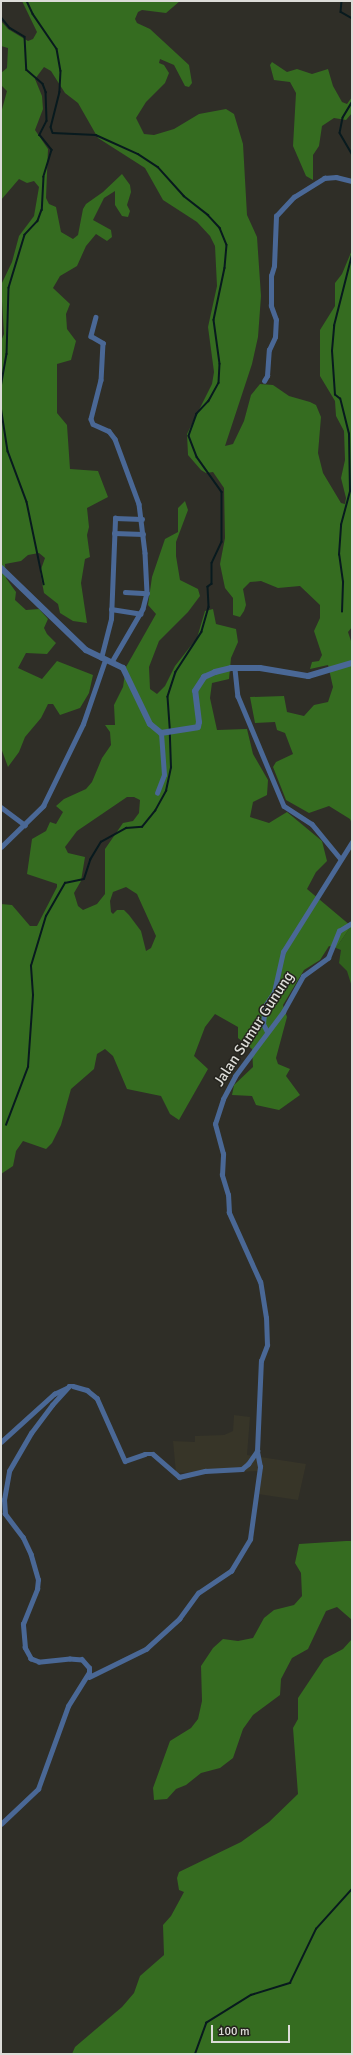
<!DOCTYPE html>
<style>
body{margin:0}
#map{position:relative;width:353px;height:2055px;overflow:hidden;background:#2f2e27;font-family:Signika,sans-serif}
div>[style]{position:absolute}
[style*='--x']{left:calc(var(--x)*1px);top:calc(var(--y)*1px);width:calc(var(--w)*1px);rotate:calc(var(--a)*1deg)}
.built>*{inset:0;background:#373528}
.green>*{inset:0;background:#30611d}
.forest>*{inset:0;background:#356c20}
.stream>*{height:1.5px;margin:-0.75px;padding:0 0.75px;transform-origin:0.75px;border-radius:0.75px;background:#081a1e}
.minor>*{height:4.5px;margin:-2.25px;padding:0 2.25px;transform-origin:2.25px;border-radius:2.25px;background:#4a6896}
.tertiary>*{height:6px;margin:-3px;padding:0 3px;transform-origin:3px;border-radius:3px;background:#4a6896}
span{translate:-50% -50%;white-space:nowrap;text-align:center;line-height:1.15;-webkit-text-stroke:3px #25241e;paint-order:stroke}
.street-label{font-size:15px;color:#dcdcd7}
.frame{position:absolute;inset:0;border:2px solid #dcdcd7;pointer-events:none}
.scale{position:absolute;left:211px;top:2025px;width:79px;height:18px;box-sizing:border-box;border:2px solid #dcdcd7;border-top:0;padding-left:5px;font-size:12px;line-height:14px;white-space:nowrap;color:#dcdcd7;-webkit-text-stroke:3px #25241e;paint-order:stroke}
</style>
<div id="map">
<div class="built">
<i style="clip-path:polygon(234px 1415px,250px 1417px,247px 1455px,306px 1464px,298px 1500px,258px 1494px,262px 1471px,176px 1473px,173px 1441px,195px 1442px,195px 1436px,224px 1435px,233px 1431px)"></i>
</div>
<div class="green">
<i style="clip-path:polygon(351px 926px,352px 927px,352px 987px,347px 971px,339px 963px,341px 950px,336px 948px)"></i>
</div>
<div class="forest">
<i style="clip-path:polygon(22px 1px,180px 1px,166px 13px,142px 10px,138px 12px,135px 19px,137px 23px,150px 29px,189px 65px,192px 83px,189px 87px,185px 86px,174px 65px,160px 59px,159px 63px,164px 65px,169px 73px,165px 83px,146px 102px,136px 118px,144px 134px,154px 135px,174px 129px,199px 114px,226px 109px,234px 114px,243px 144px,247px 215px,257px 237px,261px 296px,258px 337px,252px 364px,225px 446px,233px 444px,244px 421px,251px 395px,260px 384px,273px 385px,289px 396px,310px 402px,316px 405px,321px 417px,318px 453px,323px 473px,341px 503px,345px 504px,346px 498px,341px 478px,345px 460px,344px 431px,336px 416px,335px 401px,320px 376px,320px 330px,335px 306px,335px 283px,342px 274px,352px 250px,352px 627px,348px 632px,352px 644px,352px 824px,350px 819px,329px 806px,309px 813px,286px 800px,273px 767px,276px 762px,293px 754px,285px 733px,277px 730px,275px 722px,255px 723px,250px 697px,284px 696px,287px 712px,304px 716px,314px 705px,328px 702px,333px 687px,328px 665px,310px 669px,312px 662px,319px 661px,322px 655px,314px 631px,320px 618px,320px 605px,300px 586px,278px 588px,261px 581px,250px 582px,243px 589px,246px 605px,244px 611px,240px 617px,233px 615px,233px 598px,225px 588px,220px 564px,225px 538px,224px 488px,213px 472px,206px 473px,201px 470px,188px 455px,187px 434px,212px 384px,214px 372px,208px 327px,217px 286px,215px 246px,210px 236px,197px 222px,163px 200px,145px 168px,98px 138px,78px 103px,65px 93px,51px 71px,44px 67px,35px 79px,42px 96px,43px 109px,35px 130px,48px 149px,46px 198px,49px 204px,56px 207px,61px 232px,73px 239px,78px 235px,83px 209px,86px 204px,103px 192px,122px 174px,130px 185px,131px 192px,127px 205px,130px 211px,128px 217px,122px 216px,115px 205px,115px 191px,104px 198px,93px 220px,111px 230px,112px 237px,107px 241px,96px 234px,86px 246px,77px 266px,60px 276px,53px 288px,70px 304px,66px 314px,67px 329px,76px 341px,71px 360px,57px 364px,57px 413px,67px 425px,70px 469px,98px 471px,108px 497px,87px 508px,89px 527px,87px 535px,90px 557px,85px 559px,81px 583px,87px 623px,73px 621px,60px 613px,58px 604px,44px 593px,40px 572px,45px 558px,39px 553px,28px 555px,21px 561px,5px 564px,6px 578px,16px 592px,15px 600px,26px 610px,39px 609px,48px 619px,44px 628px,47px 634px,56px 643px,47px 654px,26px 653px,18px 668px,42px 679px,57px 661px,93px 675px,89px 693px,80px 708px,60px 715px,53px 704px,48px 704px,41px 718px,25px 737px,19px 752px,8px 767px,1px 748px,1px 341px,4px 334px,1px 285px,12px 262px,19px 236px,34px 216px,39px 187px,34px 181px,27px 183px,19px 179px,1px 200px,1px 113px,7px 91px,2px 86px,1px 73px,7px 68px,8px 48px,1px 46px,1px 21px,8px 29px,28px 41px,33px 39px,37px 32px)"></i>
<i style="clip-path:polygon(272px 62px,287px 72px,297px 69px,312px 74px,328px 69px,333px 86px,342px 102px,347px 104px,352px 97px,352px 113px,346px 120px,334px 118px,322px 126px,319px 146px,313px 155px,313px 180px,306px 176px,293px 146px,296px 93px,290px 82px,274px 80px,270px 65px)"></i>
<i style="clip-path:polygon(evenodd,185px 501px,188px 510px,176px 542px,176px 556px,180px 580px,198px 589px,200px 596px,188px 612px,159px 641px,149px 667px,150px 689px,157px 694px,165px 686px,175px 666px,197px 638px,205px 611px,213px 609px,216px 624px,236px 629px,238px 642px,231px 658px,229px 679px,212px 683px,210px 698px,217px 730px,247px 729px,253px 754px,268px 780px,267px 795px,253px 802px,250px 817px,269px 823px,287px 812px,322px 841px,327px 861px,316px 872px,307px 889px,351px 926px,336px 948px,329px 946px,320px 960px,304px 970px,283px 1005px,287px 1017px,276px 1058px,278px 1064px,290px 1069px,286px 1076px,300px 1095px,279px 1110px,256px 1105px,252px 1096px,232px 1095px,234px 1085px,253px 1067px,252px 1049px,238px 1038px,238px 1027px,215px 1014px,205px 1027px,194px 1056px,208px 1069px,179px 1120px,170px 1114px,161px 1096px,127px 1089px,113px 1056px,105px 1049px,97px 1054px,94px 1069px,71px 1089px,61px 1125px,52px 1143px,46px 1149px,23px 1141px,16px 1151px,13px 1166px,1px 1174px,1px 904px,12px 905px,30px 926px,37px 926px,57px 887px,57px 884px,27px 874px,32px 839px,46px 831px,50px 822px,56px 824px,63px 812px,56px 806px,64px 799px,86px 789px,92px 782px,102px 758px,111px 745px,110px 732px,105px 725px,115px 725px,114px 705px,123px 687px,126px 667px,156px 614px,148px 605px,152px 577px,165px 539px,178px 532px,178px 508px,185px 501px,127px 797px,134px 797px,140px 800px,139px 813px,133px 821px,123px 823px,105px 849px,105px 894px,97px 904px,83px 910px,78px 906px,74px 893px,81px 881px,85px 857px,68px 853px,65px 847px,77px 831px,127px 797px,185px 501px,126px 887px,137px 894px,156px 936px,151px 948px,146px 951px,141px 931px,129px 915px,124px 910px,117px 910px,113px 914px,111px 912px,110px 901px,113px 892px,126px 887px)"></i>
<i style="clip-path:polygon(346px 1541px,352px 1541px,352px 1620px,337px 1607px,326px 1611px,308px 1649px,292px 1658px,281px 1679px,280px 1695px,253px 1715px,243px 1729px,233px 1758px,220px 1768px,201px 1773px,186px 1785px,176px 1789px,167px 1799px,154px 1800px,153px 1788px,170px 1741px,191px 1728px,198px 1719px,202px 1701px,201px 1666px,213px 1648px,223px 1639px,238px 1641px,253px 1638px,264px 1618px,274px 1610px,294px 1605px,302px 1596px,301px 1573px,295px 1563px,299px 1544px)"></i>
<i style="clip-path:polygon(352px 1639px,352px 2054px,72px 2054px,75px 2047px,122px 2007px,134px 1993px,140px 1976px,164px 1955px,163px 1925px,171px 1916px,184px 1892px,179px 1890px,177px 1878px,179px 1872px,241px 1842px,269px 1822px,298px 1794px,293px 1728px,298px 1719px,298px 1698px,324px 1659px,343px 1649px)"></i>
</div>
<div class="stream">
<i style="--x:27;--y:1;--w:14;--a:65"></i>
<i style="--x:33;--y:14;--w:42;--a:55.6"></i>
<i style="--x:57;--y:49;--w:22;--a:80"></i>
<i style="--x:61;--y:71;--w:21;--a:93"></i>
<i style="--x:60;--y:92;--w:36;--a:104"></i>
<i style="--x:51;--y:127;--w:6;--a:72"></i>
<i style="--x:53;--y:133;--w:43;--a:2.7"></i>
<i style="--x:96;--y:135;--w:46;--a:24.3"></i>
<i style="--x:138;--y:154;--w:24;--a:33"></i>
<i style="--x:158;--y:167;--w:39;--a:48"></i>
<i style="--x:184;--y:196;--w:31;--a:38"></i>
<i style="--x:208;--y:215;--w:18;--a:47"></i>
<i style="--x:220;--y:228;--w:18;--a:68"></i>
<i style="--x:227;--y:245;--w:23;--a:95"></i>
<i style="--x:225;--y:268;--w:53;--a:101.9"></i>
<i style="--x:214;--y:320;--w:44;--a:82.2"></i>
<i style="--x:220;--y:364;--w:19;--a:93"></i>
<i style="--x:219;--y:383;--w:21;--a:119"></i>
<i style="--x:209;--y:401;--w:18;--a:133"></i>
<i style="--x:197;--y:414;--w:23;--a:110"></i>
<i style="--x:189;--y:436;--w:22;--a:69"></i>
<i style="--x:197;--y:457;--w:43;--a:54.5"></i>
<i style="--x:222;--y:492;--w:50;--a:90"></i>
<i style="--x:222;--y:542;--w:23;--a:115"></i>
<i style="--x:212;--y:563;--w:21;--a:90"></i>
<i style="--x:212;--y:584;--w:5;--a:143"></i>
<i style="--x:208;--y:587;--w:20;--a:87"></i>
<i style="--x:209;--y:607;--w:26;--a:106"></i>
<i style="--x:202;--y:632;--w:48;--a:123"></i>
<i style="--x:176;--y:672;--w:26;--a:108"></i>
<i style="--x:168;--y:697;--w:32;--a:86"></i>
<i style="--x:342;--y:1;--w:11;--a:95"></i>
<i style="--x:341;--y:12;--w:13;--a:29"></i>
<i style="--x:1;--y:17;--w:14;--a:51"></i>
<i style="--x:10;--y:28;--w:17;--a:31"></i>
<i style="--x:25;--y:37;--w:33;--a:87"></i>
<i style="--x:27;--y:70;--w:21;--a:41"></i>
<i style="--x:43;--y:84;--w:9;--a:69"></i>
<i style="--x:46;--y:92;--w:29;--a:88"></i>
<i style="--x:47;--y:121;--w:16;--a:117"></i>
<i style="--x:40;--y:135;--w:19;--a:51"></i>
<i style="--x:52;--y:150;--w:28;--a:107"></i>
<i style="--x:44;--y:177;--w:33;--a:93"></i>
<i style="--x:42;--y:210;--w:12;--a:110"></i>
<i style="--x:38;--y:221;--w:19;--a:133"></i>
<i style="--x:25;--y:235;--w:55;--a:106.8"></i>
<i style="--x:9;--y:288;--w:66;--a:91.7"></i>
<i style="--x:7;--y:354;--w:34;--a:100"></i>
<i style="--x:1;--y:387;--w:19;--a:90"></i>
<i style="--x:1;--y:406;--w:46;--a:81.2"></i>
<i style="--x:8;--y:451;--w:54;--a:69.6"></i>
<i style="--x:27;--y:502;--w:84;--a:78.3"></i>
<i style="--x:352;--y:103;--w:17;--a:121"></i>
<i style="--x:343;--y:118;--w:15;--a:101"></i>
<i style="--x:340;--y:133;--w:24;--a:60"></i>
<i style="--x:342;--y:612;--w:30;--a:-88"></i>
<i style="--x:343;--y:582;--w:27;--a:-98"></i>
<i style="--x:339;--y:555;--w:30;--a:-86"></i>
<i style="--x:341;--y:525;--w:35;--a:-75"></i>
<i style="--x:350;--y:491;--w:57;--a:-91"></i>
<i style="--x:349;--y:434;--w:36;--a:-104"></i>
<i style="--x:340;--y:399;--w:6;--a:-141"></i>
<i style="--x:335;--y:395;--w:44;--a:-93.9"></i>
<i style="--x:332;--y:351;--w:25;--a:-85"></i>
<i style="--x:334;--y:326;--w:73;--a:-75.8"></i>
<i style="--x:352;--y:255;--w:50;--a:-90"></i>
<i style="--x:6;--y:1125;--w:62;--a:-69.2"></i>
<i style="--x:28;--y:1067;--w:72;--a:-86"></i>
<i style="--x:33;--y:995;--w:29;--a:-94"></i>
<i style="--x:31;--y:966;--w:52;--a:-73.3"></i>
<i style="--x:46;--y:916;--w:38;--a:-60"></i>
<i style="--x:65;--y:883;--w:19;--a:-12"></i>
<i style="--x:84;--y:879;--w:20;--a:-72"></i>
<i style="--x:90;--y:860;--w:21;--a:-59"></i>
<i style="--x:101;--y:842;--w:29;--a:-29"></i>
<i style="--x:126;--y:828;--w:16;--a:-4"></i>
<i style="--x:142;--y:827;--w:21;--a:-51"></i>
<i style="--x:155;--y:811;--w:23;--a:-61"></i>
<i style="--x:166;--y:791;--w:24;--a:-78"></i>
<i style="--x:171;--y:768;--w:35;--a:-92"></i>
<i style="--x:195;--y:2054;--w:33;--a:-70"></i>
<i style="--x:206;--y:2023;--w:53;--a:-31.9"></i>
<i style="--x:251;--y:1995;--w:41;--a:-17.1"></i>
<i style="--x:290;--y:1983;--w:60;--a:-64.3"></i>
<i style="--x:316;--y:1929;--w:54;--a:-48"></i>
</div>
<div class="minor">
<i style="--x:96;--y:317;--w:20;--a:105"></i>
<i style="--x:91;--y:336;--w:14;--a:30"></i>
<i style="--x:103;--y:343;--w:37;--a:93"></i>
<i style="--x:101;--y:380;--w:40;--a:104.4"></i>
<i style="--x:91;--y:419;--w:5;--a:68"></i>
<i style="--x:93;--y:424;--w:17;--a:24"></i>
<i style="--x:109;--y:431;--w:10;--a:53"></i>
<i style="--x:115;--y:439;--w:69;--a:69.7"></i>
<i style="--x:139;--y:504;--w:49;--a:83"></i>
<i style="--x:145;--y:553;--w:40;--a:87.1"></i>
<i style="--x:147;--y:593;--w:16;--a:104"></i>
<i style="--x:143;--y:609;--w:61;--a:120.3"></i>
<i style="--x:264;--y:381;--w:6;--a:-59"></i>
<i style="--x:267;--y:376;--w:26;--a:-86"></i>
<i style="--x:269;--y:350;--w:14;--a:-65"></i>
<i style="--x:275;--y:337;--w:17;--a:-87"></i>
<i style="--x:276;--y:320;--w:15;--a:-110"></i>
<i style="--x:271;--y:306;--w:30;--a:-90"></i>
<i style="--x:271;--y:276;--w:10;--a:-73"></i>
<i style="--x:274;--y:266;--w:50;--a:-87.7"></i>
<i style="--x:276;--y:216;--w:26;--a:-47"></i>
<i style="--x:294;--y:197;--w:36;--a:-32"></i>
<i style="--x:324;--y:178;--w:12;--a:-5"></i>
<i style="--x:336;--y:177;--w:16;--a:14"></i>
<i style="--x:114;--y:533;--w:29;--a:2"></i>
<i style="--x:125;--y:592;--w:22;--a:3"></i>
<i style="--x:111;--y:609;--w:30;--a:9"></i>
<i style="--x:101;--y:658;--w:40;--a:-75.6"></i>
<i style="--x:111;--y:619;--w:101;--a:-87.7"></i>
<i style="--x:115;--y:518;--w:27;--a:2"></i>
<i style="--x:235;--y:669;--w:27;--a:84"></i>
<i style="--x:238;--y:696;--w:119;--a:67.3"></i>
<i style="--x:284;--y:806;--w:33;--a:33"></i>
<i style="--x:312;--y:824;--w:44;--a:50.5"></i>
<i style="--x:157;--y:793;--w:19;--a:-69"></i>
<i style="--x:164;--y:775;--w:42;--a:-94.1"></i>
<i style="--x:1;--y:807;--w:30;--a:37"></i>
<i style="--x:1;--y:847;--w:59;--a:-44.3"></i>
<i style="--x:43;--y:806;--w:91;--a:-64"></i>
<i style="--x:83;--y:724;--w:68;--a:-71"></i>
<i style="--x:267;--y:1032;--w:9;--a:-117"></i>
<i style="--x:263;--y:1024;--w:18;--a:-84"></i>
<i style="--x:265;--y:1006;--w:17;--a:-57"></i>
<i style="--x:274;--y:992;--w:41;--a:-77.3"></i>
<i style="--x:283;--y:952;--w:130;--a:-57.9"></i>
<i style="--x:1;--y:1442;--w:72;--a:-42.2"></i>
<i style="--x:54;--y:1394;--w:14;--a:-25"></i>
<i style="--x:89;--y:1677;--w:64;--a:-26.2"></i>
<i style="--x:146;--y:1649;--w:45;--a:-42.3"></i>
<i style="--x:179;--y:1619;--w:32;--a:-54"></i>
<i style="--x:198;--y:1593;--w:40;--a:-34"></i>
<i style="--x:231;--y:1571;--w:37;--a:-59"></i>
<i style="--x:250;--y:1539;--w:73;--a:-82.1"></i>
<i style="--x:260;--y:1467;--w:16;--a:-101"></i>
<i style="--x:257;--y:1451;--w:90;--a:-87.5"></i>
<i style="--x:261;--y:1361;--w:17;--a:-69"></i>
<i style="--x:267;--y:1345;--w:27;--a:-92"></i>
<i style="--x:266;--y:1318;--w:36;--a:-99"></i>
<i style="--x:260;--y:1282;--w:76;--a:-114.2"></i>
<i style="--x:229;--y:1213;--w:18;--a:-93"></i>
<i style="--x:228;--y:1195;--w:21;--a:-107"></i>
<i style="--x:222;--y:1175;--w:21;--a:-87"></i>
<i style="--x:223;--y:1154;--w:31;--a:-105"></i>
<i style="--x:215;--y:1124;--w:26;--a:-72"></i>
<i style="--x:223;--y:1099;--w:26;--a:-62"></i>
<i style="--x:235;--y:1076;--w:80;--a:-53.1"></i>
<i style="--x:283;--y:1012;--w:41;--a:-60.9"></i>
<i style="--x:303;--y:976;--w:31;--a:-36"></i>
<i style="--x:328;--y:958;--w:29;--a:-68"></i>
<i style="--x:339;--y:931;--w:15;--a:-32"></i>
<i style="--x:1;--y:1824;--w:51;--a:-43.4"></i>
<i style="--x:38;--y:1789;--w:88;--a:-70.1"></i>
<i style="--x:68;--y:1706;--w:39;--a:-58"></i>
<i style="--x:89;--y:1673;--w:5;--a:-90"></i>
<i style="--x:89;--y:1668;--w:11;--a:-131"></i>
<i style="--x:82;--y:1660;--w:12;--a:-175"></i>
<i style="--x:70;--y:1659;--w:31;--a:174"></i>
<i style="--x:39;--y:1662;--w:9;--a:-159"></i>
<i style="--x:31;--y:1659;--w:13;--a:-119"></i>
<i style="--x:25;--y:1648;--w:24;--a:-95"></i>
<i style="--x:23;--y:1624;--w:38;--a:-68"></i>
<i style="--x:37;--y:1589;--w:9;--a:-84"></i>
<i style="--x:38;--y:1580;--w:26;--a:-106"></i>
<i style="--x:31;--y:1555;--w:19;--a:-115"></i>
<i style="--x:23;--y:1538;--w:30;--a:-127"></i>
<i style="--x:5;--y:1514;--w:14;--a:-94"></i>
<i style="--x:4;--y:1500;--w:29;--a:-80"></i>
<i style="--x:9;--y:1471;--w:44;--a:-59.9"></i>
<i style="--x:31;--y:1433;--w:35;--a:-53"></i>
<i style="--x:52;--y:1405;--w:25;--a:-48"></i>
<i style="--x:69;--y:1386;--w:4;--a:0"></i>
<i style="--x:73;--y:1386;--w:15;--a:16"></i>
<i style="--x:87;--y:1390;--w:13;--a:39"></i>
<i style="--x:97;--y:1398;--w:69;--a:66"></i>
<i style="--x:125;--y:1461;--w:21;--a:-19"></i>
<i style="--x:145;--y:1454;--w:8;--a:0"></i>
<i style="--x:153;--y:1454;--w:35;--a:41"></i>
<i style="--x:179;--y:1477;--w:27;--a:-13"></i>
<i style="--x:205;--y:1471;--w:37;--a:-3"></i>
<i style="--x:242;--y:1469;--w:8;--a:-40"></i>
<i style="--x:248;--y:1464;--w:16;--a:-55"></i>
</div>
<div class="tertiary">
<i style="--x:1;--y:568;--w:118;--a:44"></i>
<i style="--x:86;--y:650;--w:41;--a:25.9"></i>
<i style="--x:123;--y:668;--w:62;--a:64.3"></i>
<i style="--x:150;--y:724;--w:14;--a:39"></i>
<i style="--x:161;--y:733;--w:37;--a:-9"></i>
<i style="--x:198;--y:727;--w:5;--a:-79"></i>
<i style="--x:199;--y:722;--w:31;--a:-97"></i>
<i style="--x:195;--y:691;--w:17;--a:-57"></i>
<i style="--x:204;--y:677;--w:12;--a:-24"></i>
<i style="--x:215;--y:672;--w:16;--a:-14"></i>
<i style="--x:231;--y:668;--w:29;--a:0"></i>
<i style="--x:260;--y:668;--w:49;--a:9.5"></i>
<i style="--x:308;--y:676;--w:46;--a:-16.5"></i>
</div>
<div class="street-label">
<span style="left:254px;top:1029px;rotate:-57deg">Jalan Sumur Gunung</span>
</div>
<div class="frame"></div>
<div class="scale">100 m</div>
</div>
